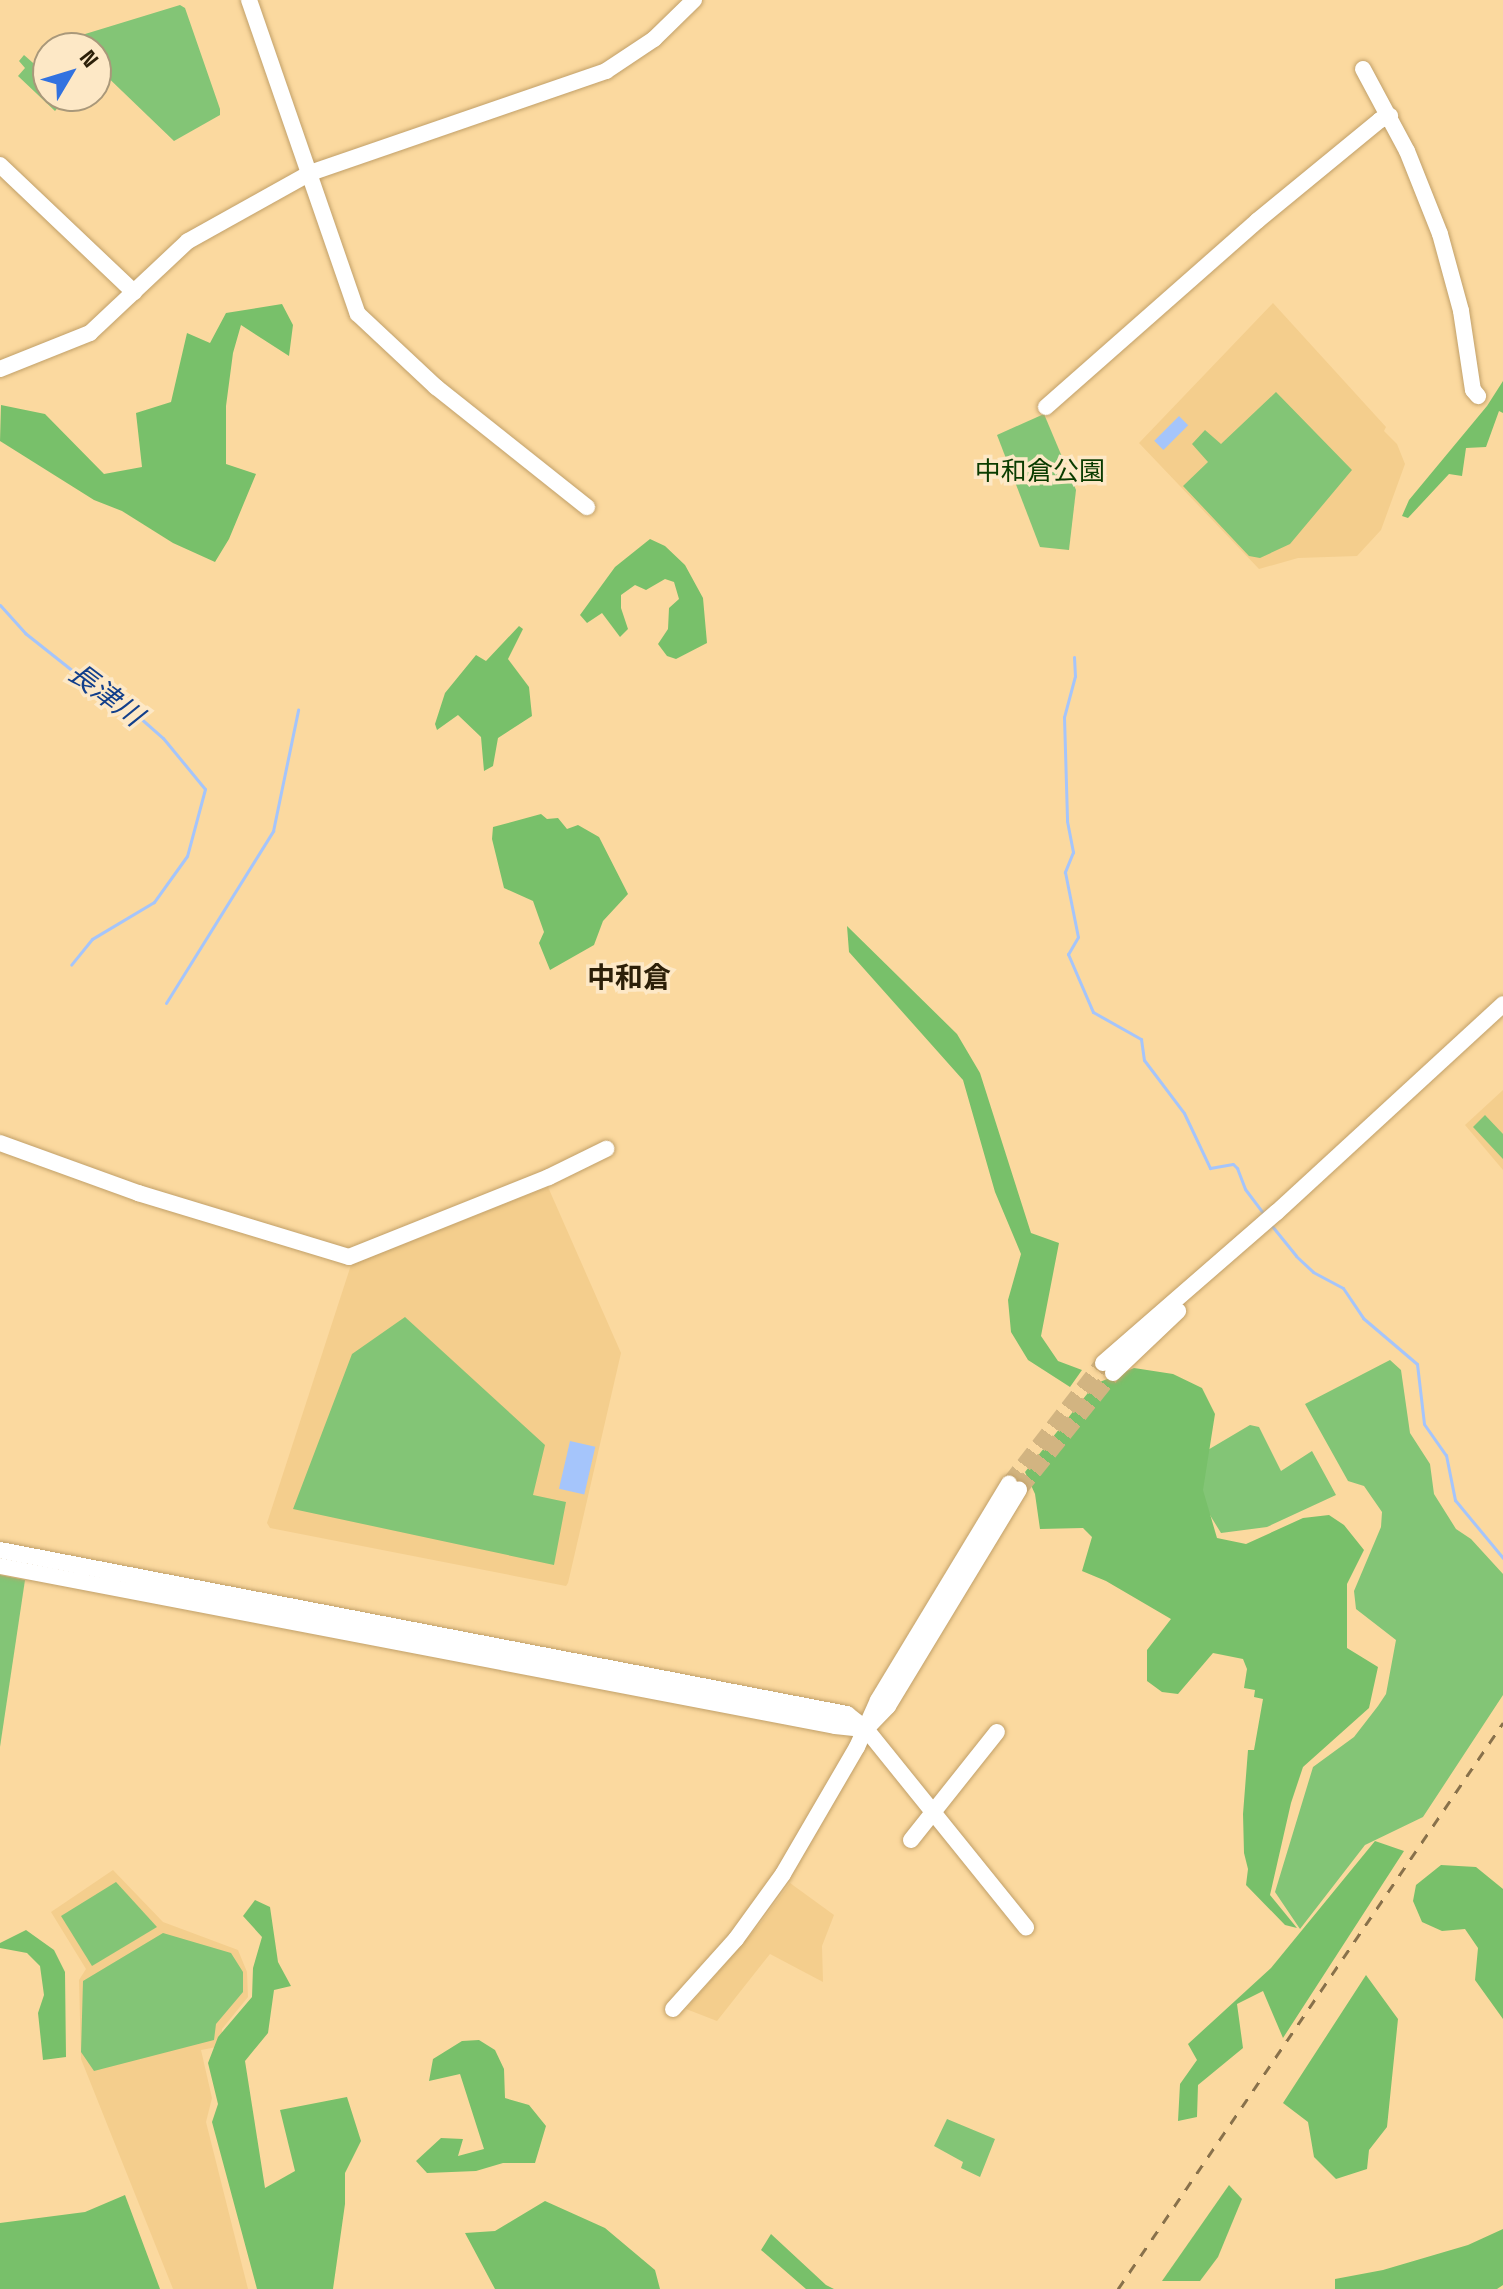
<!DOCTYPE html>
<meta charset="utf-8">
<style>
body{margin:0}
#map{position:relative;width:1503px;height:2289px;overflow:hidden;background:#fbd99f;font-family:"Space Grotesk","Noto Sans JP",sans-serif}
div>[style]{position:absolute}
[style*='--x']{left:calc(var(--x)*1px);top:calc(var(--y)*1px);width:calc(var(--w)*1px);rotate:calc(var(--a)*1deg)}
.built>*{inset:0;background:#f4ce8d}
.green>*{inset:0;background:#83c576}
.forest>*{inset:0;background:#78c06a}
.water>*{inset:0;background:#a5c5fb;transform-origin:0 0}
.stream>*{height:3px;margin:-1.5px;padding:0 1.5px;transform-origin:1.5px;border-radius:1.5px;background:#a5c5fb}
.secondary-tunnel>*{height:16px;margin-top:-8px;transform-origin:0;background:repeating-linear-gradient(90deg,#d2b481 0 16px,transparent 0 24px)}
.roads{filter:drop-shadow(0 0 2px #c1a069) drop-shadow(0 0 2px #c1a069)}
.secondary>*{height:16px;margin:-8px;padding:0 8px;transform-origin:8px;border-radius:8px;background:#fff}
.rail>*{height:3px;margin-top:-1.5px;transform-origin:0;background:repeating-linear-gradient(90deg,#88714b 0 10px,transparent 0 20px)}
span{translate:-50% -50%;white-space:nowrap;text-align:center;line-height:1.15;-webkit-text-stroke:7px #fde8c6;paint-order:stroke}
.park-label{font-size:26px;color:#0a3c00}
.water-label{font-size:28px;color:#123f8b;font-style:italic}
.neighbourhood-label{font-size:28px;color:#2c1f08;font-weight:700}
.north{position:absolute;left:32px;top:32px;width:80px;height:80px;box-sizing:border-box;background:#fde8c6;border:2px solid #a9987a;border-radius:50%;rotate:52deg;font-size:22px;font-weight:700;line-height:32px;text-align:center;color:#2c1f08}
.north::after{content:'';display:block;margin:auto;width:28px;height:36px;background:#3272e0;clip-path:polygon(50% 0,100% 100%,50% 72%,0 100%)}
</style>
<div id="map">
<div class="built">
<i style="clip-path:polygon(1273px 303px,1386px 427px,1384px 431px,1397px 444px,1405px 464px,1381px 530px,1357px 556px,1298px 558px,1259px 569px,1139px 443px)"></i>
<i style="clip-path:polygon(1503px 1090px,1503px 1170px,1465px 1125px)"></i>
<i style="clip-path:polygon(548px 1187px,621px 1353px,568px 1583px,566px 1586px,270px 1528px,267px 1523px,351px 1265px)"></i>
<i style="clip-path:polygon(113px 1870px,163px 1922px,238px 1950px,247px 1972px,248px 1997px,222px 2029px,222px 2046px,201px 2050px,212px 2098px,206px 2122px,248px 2289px,173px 2289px,81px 2059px,79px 1980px,86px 1969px,51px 1912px)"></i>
<i style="clip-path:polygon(790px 1883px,834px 1915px,822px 1946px,823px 1982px,770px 1954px,717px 2021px,686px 2009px,759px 1925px)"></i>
</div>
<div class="green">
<i style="clip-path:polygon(180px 5px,185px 8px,220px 109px,220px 115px,174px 141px,96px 66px,96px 48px,78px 48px,71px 42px,72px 38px)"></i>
<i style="clip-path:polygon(24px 55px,48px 76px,48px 96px,68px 96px,55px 111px,18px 76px,25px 68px,19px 61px)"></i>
<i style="clip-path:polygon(1276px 392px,1352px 470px,1290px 544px,1260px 558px,1249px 556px,1183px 486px,1208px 462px,1192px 444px,1205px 430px,1221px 444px)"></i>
<i style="clip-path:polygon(1044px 414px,1076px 490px,1069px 550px,1040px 547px,997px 435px)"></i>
<i style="clip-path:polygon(1485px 1115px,1503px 1134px,1503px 1159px,1473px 1127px)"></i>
<i style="clip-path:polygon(405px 1317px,545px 1445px,533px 1495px,566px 1502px,554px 1565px,293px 1509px,352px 1354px)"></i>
<i style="clip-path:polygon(1390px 1360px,1401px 1370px,1410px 1433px,1430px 1464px,1434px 1494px,1456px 1529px,1471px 1539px,1503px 1574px,1503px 1695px,1423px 1817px,1365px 1845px,1300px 1929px,1275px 1892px,1313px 1767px,1354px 1737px,1378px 1706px,1386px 1694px,1396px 1640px,1356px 1609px,1354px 1591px,1381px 1527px,1382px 1512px,1364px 1486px,1348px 1481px,1305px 1404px)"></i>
<i style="clip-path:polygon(1250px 1425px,1259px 1427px,1281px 1471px,1312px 1451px,1336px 1495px,1267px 1527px,1221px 1533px,1197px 1494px,1201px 1454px)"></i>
<i style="clip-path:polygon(0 1575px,25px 1580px,0 1747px)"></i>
<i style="clip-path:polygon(116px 1882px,157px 1927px,92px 1966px,61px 1916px)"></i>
<i style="clip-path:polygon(163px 1933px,231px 1953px,243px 1972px,243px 1992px,216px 2024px,214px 2040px,94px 2071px,81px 2052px,83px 1981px)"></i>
<i style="clip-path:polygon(947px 2119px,995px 2139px,980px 2177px,961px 2168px,963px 2162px,934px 2146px)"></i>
</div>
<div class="forest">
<i style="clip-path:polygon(282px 304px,293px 325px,289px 356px,241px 325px,233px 353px,226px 406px,226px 464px,256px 474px,229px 539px,215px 562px,173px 543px,122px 511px,94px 500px,0 441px,1px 405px,45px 414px,104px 474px,142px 467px,136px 413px,171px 402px,187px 333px,210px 343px,226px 313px)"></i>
<i style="clip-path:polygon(1503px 381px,1503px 413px,1499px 411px,1486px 447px,1466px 448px,1462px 476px,1449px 474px,1408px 518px,1402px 516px,1409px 500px,1487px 406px)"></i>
<i style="clip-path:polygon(650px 539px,665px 546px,685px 565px,703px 598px,707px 643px,676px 659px,667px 656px,658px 644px,668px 629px,669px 608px,679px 599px,674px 582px,665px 579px,646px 590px,635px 585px,621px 595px,621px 608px,628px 629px,620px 637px,602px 613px,587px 623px,580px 615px,615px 567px)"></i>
<i style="clip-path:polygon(519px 626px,523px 629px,508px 659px,529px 687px,532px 716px,498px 738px,493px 766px,484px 771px,481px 737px,458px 715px,437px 730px,435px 724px,445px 693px,476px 655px,486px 661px)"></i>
<i style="clip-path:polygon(541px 814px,547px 819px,558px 818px,567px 829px,578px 825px,599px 837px,628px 894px,603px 921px,594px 945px,550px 970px,539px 943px,544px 932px,533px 901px,504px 888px,492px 839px,493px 827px)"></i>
<i style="clip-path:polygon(847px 926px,957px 1034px,980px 1073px,1031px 1233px,1059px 1243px,1041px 1336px,1058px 1361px,1082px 1370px,1070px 1387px,1028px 1360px,1011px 1332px,1008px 1300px,1021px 1254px,995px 1192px,963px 1080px,849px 952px)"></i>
<i style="clip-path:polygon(1134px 1368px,1173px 1374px,1202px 1388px,1215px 1414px,1203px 1490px,1217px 1538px,1246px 1544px,1303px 1518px,1329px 1515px,1344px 1525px,1364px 1550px,1347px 1584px,1347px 1648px,1378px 1667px,1369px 1708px,1303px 1767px,1291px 1803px,1270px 1895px,1297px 1928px,1285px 1925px,1246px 1885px,1248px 1869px,1244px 1853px,1243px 1814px,1248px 1750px,1254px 1750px,1263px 1699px,1254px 1697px,1255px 1690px,1244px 1688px,1247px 1669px,1243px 1659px,1213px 1653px,1178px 1694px,1162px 1692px,1147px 1681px,1147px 1650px,1171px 1619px,1106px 1581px,1082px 1571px,1092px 1537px,1083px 1528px,1040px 1529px,1035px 1494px,1025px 1472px,1095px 1384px)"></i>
<i style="clip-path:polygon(1375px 1841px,1404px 1851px,1283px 2038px,1263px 1991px,1237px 2004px,1243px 2048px,1198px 2085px,1197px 2117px,1178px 2121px,1180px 2084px,1197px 2060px,1188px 2044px,1271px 1968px)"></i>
<i style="clip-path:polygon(1441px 1865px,1476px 1867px,1503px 1889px,1503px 2019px,1475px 1980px,1478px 1948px,1465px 1929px,1442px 1931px,1422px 1922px,1413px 1901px,1416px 1885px)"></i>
<i style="clip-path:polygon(255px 1900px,270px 1907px,278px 1962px,291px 1986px,274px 1990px,268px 2033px,245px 2061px,265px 2188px,295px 2171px,280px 2110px,347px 2097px,361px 2141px,345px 2173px,345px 2204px,333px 2289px,257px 2289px,212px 2122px,218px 2104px,208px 2063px,218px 2037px,252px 1997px,253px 1968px,262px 1937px,243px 1916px)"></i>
<i style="clip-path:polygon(26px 1930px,54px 1950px,65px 1972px,66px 2057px,43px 2060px,38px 2013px,44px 1995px,40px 1966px,27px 1953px,0 1948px,0 1943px)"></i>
<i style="clip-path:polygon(1366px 1975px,1398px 2019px,1387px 2127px,1369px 2150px,1367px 2169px,1336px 2179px,1314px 2157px,1308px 2122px,1283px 2103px)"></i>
<i style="clip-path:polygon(479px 2040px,495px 2050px,504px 2069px,505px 2098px,529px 2105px,546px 2126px,535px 2163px,503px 2163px,476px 2171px,427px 2173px,416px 2161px,441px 2138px,463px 2139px,458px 2156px,484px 2149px,460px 2074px,429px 2081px,433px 2059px,462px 2041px)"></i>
<i style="clip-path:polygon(1229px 2185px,1242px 2199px,1218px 2257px,1200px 2281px,1162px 2281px)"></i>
<i style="clip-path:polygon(125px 2195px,160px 2289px,0 2289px,0 2223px,85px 2212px)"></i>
<i style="clip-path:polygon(545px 2201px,605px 2228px,655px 2270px,660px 2289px,495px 2289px,465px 2233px,495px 2231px)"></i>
<i style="clip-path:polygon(1503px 2229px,1503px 2285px,1497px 2289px,1335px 2289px,1335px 2279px,1383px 2270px,1468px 2245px)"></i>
<i style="clip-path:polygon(771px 2234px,826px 2285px,834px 2289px,806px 2289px,761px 2250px)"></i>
</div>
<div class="water">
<i style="left:1179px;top:416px;width:13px;height:35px;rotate:45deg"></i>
<i style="left:570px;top:1441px;width:26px;height:49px;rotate:13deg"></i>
</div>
<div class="stream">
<i style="--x:0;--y:605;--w:38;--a:48"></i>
<i style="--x:25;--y:633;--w:68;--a:38.4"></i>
<i style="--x:78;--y:675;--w:50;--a:31.2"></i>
<i style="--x:121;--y:701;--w:56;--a:41.4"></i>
<i style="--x:163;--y:738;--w:66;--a:50.5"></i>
<i style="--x:205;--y:789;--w:69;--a:105"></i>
<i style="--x:187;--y:856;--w:57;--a:125.7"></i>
<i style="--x:154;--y:902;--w:72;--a:149.2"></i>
<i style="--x:92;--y:939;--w:33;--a:129"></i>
<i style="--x:1074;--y:657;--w:19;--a:87"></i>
<i style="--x:1075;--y:676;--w:42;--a:105"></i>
<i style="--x:1064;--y:717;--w:104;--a:88.3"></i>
<i style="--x:1067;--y:821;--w:32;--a:79"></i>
<i style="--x:1073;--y:852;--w:22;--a:112"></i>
<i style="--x:1065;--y:872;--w:66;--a:78.7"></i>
<i style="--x:1078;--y:937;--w:20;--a:120"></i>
<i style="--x:1068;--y:954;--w:63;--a:66.7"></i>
<i style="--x:1093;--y:1012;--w:55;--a:29.4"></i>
<i style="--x:1141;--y:1039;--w:21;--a:82"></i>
<i style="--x:1144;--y:1060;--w:66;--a:53"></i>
<i style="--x:1184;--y:1113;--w:61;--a:64.7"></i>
<i style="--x:1210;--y:1168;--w:23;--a:-10"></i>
<i style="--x:1233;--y:1164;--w:6;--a:45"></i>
<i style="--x:1237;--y:1168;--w:22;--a:69"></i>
<i style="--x:1245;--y:1189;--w:34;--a:53"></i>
<i style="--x:166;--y:1003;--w:203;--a:-58.1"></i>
<i style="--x:273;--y:831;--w:124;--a:-78.3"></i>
<i style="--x:1272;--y:1226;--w:38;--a:51"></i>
<i style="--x:1296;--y:1256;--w:23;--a:43"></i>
<i style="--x:1313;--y:1272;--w:34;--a:28"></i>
<i style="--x:1343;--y:1288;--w:36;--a:56"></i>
<i style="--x:1363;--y:1318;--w:71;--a:40.4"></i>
<i style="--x:1417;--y:1364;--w:60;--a:83.3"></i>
<i style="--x:1424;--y:1424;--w:38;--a:55"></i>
<i style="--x:1446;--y:1455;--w:46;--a:78.7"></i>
<i style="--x:1455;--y:1500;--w:75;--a:50.4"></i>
</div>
<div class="secondary-tunnel">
<i style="--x:1009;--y:1484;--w:153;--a:-52.2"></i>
<i style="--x:1019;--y:1490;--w:150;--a:-51.2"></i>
</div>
<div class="roads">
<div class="secondary">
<i style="--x:249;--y:0;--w:332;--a:70.9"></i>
<i style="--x:358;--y:314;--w:107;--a:43.1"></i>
<i style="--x:436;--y:387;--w:193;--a:38.5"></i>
<i style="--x:1363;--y:69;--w:93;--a:61.8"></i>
<i style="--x:1407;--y:151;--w:89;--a:68.3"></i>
<i style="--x:1440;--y:234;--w:80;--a:74.7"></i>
<i style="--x:1461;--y:311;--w:80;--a:81.4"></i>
<i style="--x:1473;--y:390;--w:8;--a:50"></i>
<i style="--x:0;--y:165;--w:185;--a:43.5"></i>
<i style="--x:0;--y:369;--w:97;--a:-21.8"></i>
<i style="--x:90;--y:333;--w:134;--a:-43.2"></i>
<i style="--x:188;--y:241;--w:140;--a:-29.1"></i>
<i style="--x:310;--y:173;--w:313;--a:-19"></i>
<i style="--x:606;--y:71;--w:58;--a:-33.7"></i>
<i style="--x:654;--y:39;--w:56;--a:-44.3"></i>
<i style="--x:1046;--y:407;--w:281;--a:-41.4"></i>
<i style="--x:1257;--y:221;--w:159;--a:-39.4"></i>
<i style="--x:1380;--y:120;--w:11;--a:-22"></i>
<i style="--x:0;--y:1143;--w:147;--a:19.9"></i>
<i style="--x:138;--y:1193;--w:220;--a:16.9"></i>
<i style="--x:349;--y:1257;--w:215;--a:-21.8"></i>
<i style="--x:549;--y:1177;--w:64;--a:-26.2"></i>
<i style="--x:1103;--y:1363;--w:230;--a:-41"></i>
<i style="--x:1277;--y:1212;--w:307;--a:-42.6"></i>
<i style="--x:1113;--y:1373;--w:90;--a:-43.6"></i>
<i style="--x:0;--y:1550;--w:863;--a:10.96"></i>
<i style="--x:847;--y:1714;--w:24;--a:38"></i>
<i style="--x:866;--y:1729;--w:255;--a:51.1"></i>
<i style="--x:0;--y:1566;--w:850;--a:10.85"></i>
<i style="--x:835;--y:1726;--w:31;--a:6"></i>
<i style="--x:866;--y:1729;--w:32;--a:-46"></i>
<i style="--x:888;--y:1706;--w:253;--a:-58.8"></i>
<i style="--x:911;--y:1840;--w:138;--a:-51.5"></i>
<i style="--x:673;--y:2009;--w:94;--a:-48"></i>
<i style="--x:736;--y:1939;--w:80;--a:-54.1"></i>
<i style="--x:783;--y:1874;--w:147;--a:-59.8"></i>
<i style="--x:857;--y:1747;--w:51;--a:-65.9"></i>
<i style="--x:878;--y:1700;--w:253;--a:-58.8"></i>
</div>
</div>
<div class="rail">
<i style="--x:1118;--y:2289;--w:685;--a:-55.78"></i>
</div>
<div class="park-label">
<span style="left:1040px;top:472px">中和倉公園</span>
</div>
<div class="water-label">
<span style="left:106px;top:694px;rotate:37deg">長津川</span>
</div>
<div class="neighbourhood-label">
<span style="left:629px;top:977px">中和倉</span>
</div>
<div class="north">N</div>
</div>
